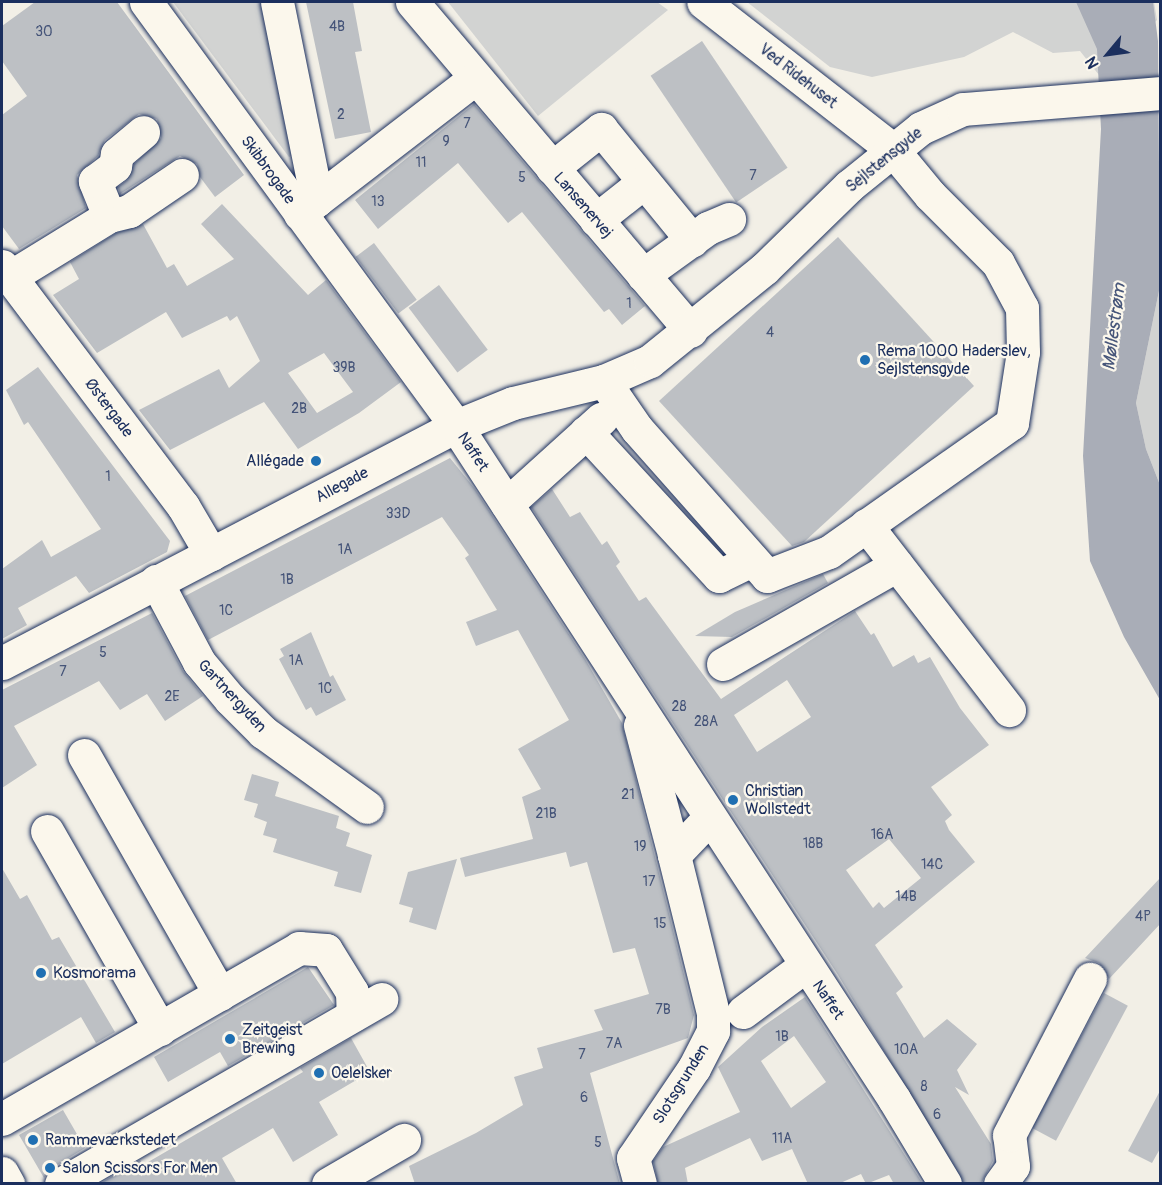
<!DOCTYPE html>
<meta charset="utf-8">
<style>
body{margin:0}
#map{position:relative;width:1162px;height:1185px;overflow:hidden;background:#f2efe6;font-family:Pangolin,sans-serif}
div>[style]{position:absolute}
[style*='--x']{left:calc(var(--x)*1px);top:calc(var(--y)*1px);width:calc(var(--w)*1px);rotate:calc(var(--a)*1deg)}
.green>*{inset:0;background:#d2d3d2}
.water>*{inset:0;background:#a9adb7}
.building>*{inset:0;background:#bdc0c4;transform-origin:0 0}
.roads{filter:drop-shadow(0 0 2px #1b2f5e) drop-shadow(0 0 2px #1b2f5e)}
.minor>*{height:33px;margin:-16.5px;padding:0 16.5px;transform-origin:16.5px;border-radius:16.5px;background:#fbf7ec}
.dots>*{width:16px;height:16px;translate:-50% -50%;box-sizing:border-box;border:3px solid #fbf7ec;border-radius:50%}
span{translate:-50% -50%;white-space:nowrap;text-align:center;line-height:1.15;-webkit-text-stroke:4.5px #fbf7ec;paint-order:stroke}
.number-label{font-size:14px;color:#445378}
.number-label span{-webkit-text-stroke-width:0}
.street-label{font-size:16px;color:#1b2f5e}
.poi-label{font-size:16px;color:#1b2f5e}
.left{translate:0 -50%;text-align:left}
.right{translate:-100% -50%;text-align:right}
.water-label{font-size:18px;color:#465579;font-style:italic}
.frame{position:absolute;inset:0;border:3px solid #1b2f5e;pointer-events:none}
.north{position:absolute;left:1078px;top:24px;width:60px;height:60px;-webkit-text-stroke:4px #fbf7ec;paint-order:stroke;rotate:241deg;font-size:16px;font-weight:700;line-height:24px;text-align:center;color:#1b2f5e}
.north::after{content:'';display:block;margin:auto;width:21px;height:27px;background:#1b2f5e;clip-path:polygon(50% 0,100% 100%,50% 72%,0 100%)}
</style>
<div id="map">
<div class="green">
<i style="clip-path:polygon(173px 2px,264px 2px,296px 154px,289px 157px)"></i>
<i style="clip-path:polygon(448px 2px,657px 2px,668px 10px,538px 116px)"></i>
<i style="clip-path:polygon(747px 2px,1154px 2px,1157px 20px,1099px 75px,1080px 51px,1053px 53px,1013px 32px,964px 57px,872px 77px,830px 67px)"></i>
<i style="clip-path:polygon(1160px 286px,1160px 485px,1146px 449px,1136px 403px)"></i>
</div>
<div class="water">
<i style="clip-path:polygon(1076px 2px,1153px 2px,1158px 41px,1160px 286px,1136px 403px,1146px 449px,1160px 485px,1160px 700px,1124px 637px,1090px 561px,1083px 456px,1101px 129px,1097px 49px)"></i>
</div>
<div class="building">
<i style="clip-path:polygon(35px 2px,117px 2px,244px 175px,215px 197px,200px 177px,197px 164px,180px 156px,120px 194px,118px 187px,127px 180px,134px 164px,161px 138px,157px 119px,139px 114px,105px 140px,98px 156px,77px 175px,86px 208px,19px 249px,2px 226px,2px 115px,27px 96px,2px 61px,2px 26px)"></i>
<i style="clip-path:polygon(306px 2px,353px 2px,362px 51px,355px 52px,371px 132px,335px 139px)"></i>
<i style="left:702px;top:41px;width:153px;height:62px;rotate:56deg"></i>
<i style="clip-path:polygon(474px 104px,645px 306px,622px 325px,609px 309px,604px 312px,522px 212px,508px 223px,458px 163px,378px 229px,355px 200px)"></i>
<i style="clip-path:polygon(evenodd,222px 204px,308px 295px,326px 280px,401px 382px,359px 413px,298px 449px,264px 402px,170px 450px,139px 410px,219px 369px,229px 388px,260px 361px,237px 316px,230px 321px,227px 316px,182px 338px,166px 312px,97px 353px,53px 295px,79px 279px,70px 262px,116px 233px,143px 224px,167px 268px,174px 264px,187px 286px,234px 259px,201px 224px,222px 204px,324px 353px,353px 392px,317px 413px,288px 373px,324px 353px)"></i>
<i style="clip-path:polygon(838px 237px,974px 386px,804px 542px,792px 546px,659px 401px)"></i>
<i style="left:374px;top:243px;width:71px;height:23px;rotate:53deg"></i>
<i style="left:439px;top:285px;width:81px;height:38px;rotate:53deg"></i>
<i style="clip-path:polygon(38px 367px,170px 541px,167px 552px,89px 593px,76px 576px,18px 608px,27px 625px,2px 639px,2px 569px,42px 540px,51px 557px,101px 529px,28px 422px,24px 425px,6px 390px)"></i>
<i style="clip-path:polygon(450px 458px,475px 489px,585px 659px,622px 723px,694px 1015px,688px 1038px,590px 1073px,620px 1184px,415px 1184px,409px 1166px,476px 1133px,523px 1105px,514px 1077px,543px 1068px,537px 1048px,603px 1030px,594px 1010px,649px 994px,635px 948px,613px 953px,587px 862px,570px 867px,566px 852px,465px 877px,460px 858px,533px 839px,522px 797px,541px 789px,518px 749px,569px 720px,518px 630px,476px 646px,466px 622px,497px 610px,465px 558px,469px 555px,442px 517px,208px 640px,185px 596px)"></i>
<i style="clip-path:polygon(evenodd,552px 489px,570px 517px,580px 512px,602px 545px,607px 541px,620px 562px,616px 566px,639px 601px,646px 597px,721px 699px,855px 611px,871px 635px,874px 633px,893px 667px,914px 655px,918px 663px,930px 657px,960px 708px,989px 745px,931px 787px,952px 815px,945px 821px,949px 830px,975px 862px,875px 945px,903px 987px,896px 993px,924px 1038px,947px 1019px,977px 1044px,957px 1070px,969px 1095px,955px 1087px,991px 1144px,993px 1161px,981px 1184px,964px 1184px,838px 975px,531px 507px,552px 489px,787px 680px,811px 717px,757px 752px,734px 715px,787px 680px,552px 489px,889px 839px,921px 878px,884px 908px,879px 902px,873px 908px,846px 870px,889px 839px)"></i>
<i style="clip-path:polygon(823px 574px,828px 583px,732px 637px,695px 636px,735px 612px)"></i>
<i style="clip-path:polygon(152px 613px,183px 671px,203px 696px,165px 721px,147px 694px,120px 710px,99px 681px,14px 726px,37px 765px,2px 788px,2px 690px)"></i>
<i style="clip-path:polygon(311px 632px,330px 677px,333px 675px,346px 700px,316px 716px,311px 707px,306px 710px,279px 659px,284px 656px,280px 649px)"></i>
<i style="clip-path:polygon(252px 774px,279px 782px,275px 796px,339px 816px,336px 828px,350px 833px,346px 846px,372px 855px,361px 893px,334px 886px,338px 872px,273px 852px,277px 839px,263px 835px,267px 822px,254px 817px,258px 804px,244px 800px)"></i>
<i style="clip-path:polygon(457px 859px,436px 930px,409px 922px,413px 908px,399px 904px,408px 872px)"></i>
<i style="clip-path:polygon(2px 868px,20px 899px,27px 895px,52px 940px,59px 937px,115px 1032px,96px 1043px,81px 1017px,2px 1064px)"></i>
<i style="clip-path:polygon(1161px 877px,1161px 923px,1109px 979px,1099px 963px,1085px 958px)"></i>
<i style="clip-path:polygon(308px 967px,334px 1005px,228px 1066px,220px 1052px,168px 1082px,154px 1057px)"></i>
<i style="left:1104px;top:993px;width:27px;height:153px;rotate:28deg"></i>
<i style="clip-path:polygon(evenodd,805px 997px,923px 1184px,894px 1184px,889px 1175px,866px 1184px,861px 1174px,838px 1184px,808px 1184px,792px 1149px,762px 1161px,750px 1138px,685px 1168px,688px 1184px,658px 1184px,653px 1161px,663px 1147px,740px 1112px,718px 1067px,762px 1027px,805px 997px,794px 1036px,826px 1082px,791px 1108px,761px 1061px,794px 1036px)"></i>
<i style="clip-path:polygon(351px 1038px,370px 1072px,319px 1102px,338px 1135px,293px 1162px,273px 1128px,222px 1158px,237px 1184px,99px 1184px,140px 1160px,143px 1165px,303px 1072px,300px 1068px)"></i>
<i style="clip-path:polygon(1161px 1089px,1161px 1147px,1152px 1163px,1128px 1151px)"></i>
<i style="clip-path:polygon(63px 1110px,85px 1148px,52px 1168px,44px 1178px,19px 1135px)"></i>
</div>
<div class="roads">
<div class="minor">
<i style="--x:146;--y:2;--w:525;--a:53.83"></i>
<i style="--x:456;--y:426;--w:803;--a:56.94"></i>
<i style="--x:894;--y:1099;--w:99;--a:59"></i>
<i style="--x:277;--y:2;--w:202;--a:78.6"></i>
<i style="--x:317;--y:200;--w:22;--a:141"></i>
<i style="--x:412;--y:2;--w:431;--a:49.7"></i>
<i style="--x:552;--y:168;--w:63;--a:-38.5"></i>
<i style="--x:601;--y:129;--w:144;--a:50.7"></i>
<i style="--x:317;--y:200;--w:198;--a:-37.6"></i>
<i style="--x:109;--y:216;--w:38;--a:-112"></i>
<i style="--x:95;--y:181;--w:25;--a:-37"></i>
<i style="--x:115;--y:166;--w:12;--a:-81"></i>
<i style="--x:117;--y:154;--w:34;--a:-40"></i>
<i style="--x:596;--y:220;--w:61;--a:-38.4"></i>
<i style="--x:2;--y:266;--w:301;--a:53"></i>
<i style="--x:183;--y:506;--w:56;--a:59.7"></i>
<i style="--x:643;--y:275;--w:80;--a:-35.9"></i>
<i style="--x:708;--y:228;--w:23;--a:-23"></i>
<i style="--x:10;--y:277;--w:116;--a:-31.6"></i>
<i style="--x:109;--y:216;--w:21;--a:-14"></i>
<i style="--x:129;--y:211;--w:64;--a:-34.2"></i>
<i style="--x:604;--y:381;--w:58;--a:55.5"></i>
<i style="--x:637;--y:429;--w:196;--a:48.5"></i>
<i style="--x:767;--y:576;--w:66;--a:-21.2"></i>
<i style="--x:829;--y:552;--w:224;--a:-35.2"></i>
<i style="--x:1012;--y:423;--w:72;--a:-81.2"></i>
<i style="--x:1023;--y:352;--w:44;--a:-91.3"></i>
<i style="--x:1022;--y:308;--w:51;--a:-118.1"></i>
<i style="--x:998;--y:263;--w:96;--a:-135"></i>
<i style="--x:930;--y:195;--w:60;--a:-129.6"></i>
<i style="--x:892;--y:149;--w:239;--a:-142.1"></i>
<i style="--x:586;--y:432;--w:196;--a:47.3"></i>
<i style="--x:719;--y:576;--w:37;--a:-26"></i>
<i style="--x:507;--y:504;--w:127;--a:-42.1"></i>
<i style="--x:866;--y:525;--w:234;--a:52.3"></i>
<i style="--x:156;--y:581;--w:92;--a:62"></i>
<i style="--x:199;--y:662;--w:48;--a:50"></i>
<i style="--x:230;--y:699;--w:47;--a:45"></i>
<i style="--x:263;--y:732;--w:128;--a:35.8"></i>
<i style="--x:2;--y:663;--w:512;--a:-27.57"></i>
<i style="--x:456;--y:426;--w:61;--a:-22"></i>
<i style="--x:513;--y:403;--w:94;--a:-13.6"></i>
<i style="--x:604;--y:381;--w:50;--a:-23.5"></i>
<i style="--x:650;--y:361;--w:146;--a:-38.9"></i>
<i style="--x:764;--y:269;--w:119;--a:-44.3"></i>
<i style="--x:849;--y:186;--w:92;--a:-38.9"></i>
<i style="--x:921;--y:128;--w:46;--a:-24.3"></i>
<i style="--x:963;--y:109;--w:198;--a:-4.6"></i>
<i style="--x:723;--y:664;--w:200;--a:-29.6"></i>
<i style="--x:640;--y:725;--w:134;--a:75.3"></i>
<i style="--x:84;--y:755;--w:275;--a:60.4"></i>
<i style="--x:47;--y:831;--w:228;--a:60.3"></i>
<i style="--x:743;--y:1012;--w:77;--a:-36.6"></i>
<i style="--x:2;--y:1119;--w:343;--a:-29.9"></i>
<i style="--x:299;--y:948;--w:27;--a:4"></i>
<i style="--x:326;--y:950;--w:49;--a:58.2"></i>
<i style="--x:352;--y:992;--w:23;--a:88"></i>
<i style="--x:2;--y:1173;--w:13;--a:61"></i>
<i style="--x:61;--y:1184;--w:370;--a:-30"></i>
<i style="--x:328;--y:1184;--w:88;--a:-30.1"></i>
<i style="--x:640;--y:1184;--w:27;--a:-105"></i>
<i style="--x:633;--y:1158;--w:109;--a:-55.9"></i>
<i style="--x:694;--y:1068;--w:42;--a:-62.8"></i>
<i style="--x:713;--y:1031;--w:18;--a:-90"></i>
<i style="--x:713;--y:1013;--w:163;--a:-103.9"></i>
<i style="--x:674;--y:855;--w:52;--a:-46.5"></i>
<i style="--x:1000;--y:1184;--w:22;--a:-54"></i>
<i style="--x:1013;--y:1166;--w:31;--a:-97"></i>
<i style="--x:1009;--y:1135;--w:176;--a:-62.6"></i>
</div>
</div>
<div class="dots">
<i style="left:865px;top:360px;background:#1f6fb2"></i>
<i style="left:316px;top:461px;background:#1f6fb2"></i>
<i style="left:733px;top:800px;background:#1f6fb2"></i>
<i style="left:41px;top:973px;background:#1f6fb2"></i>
<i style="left:230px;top:1039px;background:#1f6fb2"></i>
<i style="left:319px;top:1073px;background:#1f6fb2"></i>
<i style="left:33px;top:1140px;background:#1f6fb2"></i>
<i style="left:50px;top:1168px;background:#1f6fb2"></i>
</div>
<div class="number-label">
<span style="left:337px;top:27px">4B</span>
<span style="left:44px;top:32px">30</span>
<span style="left:341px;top:115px">2</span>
<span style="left:467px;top:124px">7</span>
<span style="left:446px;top:142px">9</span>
<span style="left:421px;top:163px">11</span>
<span style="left:753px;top:176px">7</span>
<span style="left:522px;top:178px">5</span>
<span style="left:378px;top:202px">13</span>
<span style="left:629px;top:304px">1</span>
<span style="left:770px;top:333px">4</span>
<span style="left:344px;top:368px">39B</span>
<span style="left:299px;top:409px">2B</span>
<span style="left:108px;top:477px">1</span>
<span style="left:398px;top:514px">33D</span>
<span style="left:345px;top:550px">1A</span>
<span style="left:287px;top:580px">1B</span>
<span style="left:226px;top:611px">1C</span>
<span style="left:103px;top:653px">5</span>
<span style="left:296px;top:661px">1A</span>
<span style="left:63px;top:672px">7</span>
<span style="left:325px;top:689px">1C</span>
<span style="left:172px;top:697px">2E</span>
<span style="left:679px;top:707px">28</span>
<span style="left:706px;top:722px">28A</span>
<span style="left:628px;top:795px">21</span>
<span style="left:546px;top:814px">21B</span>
<span style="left:882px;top:835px">16A</span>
<span style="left:813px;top:844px">18B</span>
<span style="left:640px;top:847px">19</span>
<span style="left:932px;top:865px">14C</span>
<span style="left:649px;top:882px">17</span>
<span style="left:906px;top:897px">14B</span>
<span style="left:1143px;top:917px">4P</span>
<span style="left:660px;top:924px">15</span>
<span style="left:663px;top:1010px">7B</span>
<span style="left:782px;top:1037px">1B</span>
<span style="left:614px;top:1044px">7A</span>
<span style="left:906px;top:1050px">10A</span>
<span style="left:582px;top:1055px">7</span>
<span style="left:924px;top:1087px">8</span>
<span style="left:584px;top:1098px">6</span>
<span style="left:937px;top:1115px">6</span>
<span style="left:782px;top:1139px">11A</span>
<span style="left:598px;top:1143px">5</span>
</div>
<div class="street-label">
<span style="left:798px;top:76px;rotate:38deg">Ved Ridehuset</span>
<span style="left:884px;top:160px;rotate:-39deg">Sejlstensgyde</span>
<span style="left:268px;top:170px;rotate:54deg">Skibbrogade</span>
<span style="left:583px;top:205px;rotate:49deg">Lansenervej</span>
<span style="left:109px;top:408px;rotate:53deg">Østergade</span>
<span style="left:473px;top:452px;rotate:57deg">Naffet</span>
<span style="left:342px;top:485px;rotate:-28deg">Allegade</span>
<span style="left:232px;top:696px;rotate:47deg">Gartnergyden</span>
<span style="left:828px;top:1000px;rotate:56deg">Naffet</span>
<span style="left:681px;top:1084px;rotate:-58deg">Slotsgrunden</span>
</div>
<div class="poi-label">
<span class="left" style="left:877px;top:360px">Rema 1000 Haderslev,<br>Sejlstensgyde</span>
<span class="right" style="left:304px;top:461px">Allégade</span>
<span class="left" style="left:745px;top:800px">Christian<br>Wollstedt</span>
<span class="left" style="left:53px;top:973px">Kosmorama</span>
<span class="left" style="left:242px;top:1039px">Zeitgeist<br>Brewing</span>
<span class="left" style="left:331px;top:1073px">Oelelsker</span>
<span class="left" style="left:45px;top:1140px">Rammeværkstedet</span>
<span class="left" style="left:62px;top:1168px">Salon Scissors For Men</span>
</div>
<div class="water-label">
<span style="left:1115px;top:327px;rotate:-83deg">Møllestrøm</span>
</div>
<div class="frame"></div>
<div class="north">N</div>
</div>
